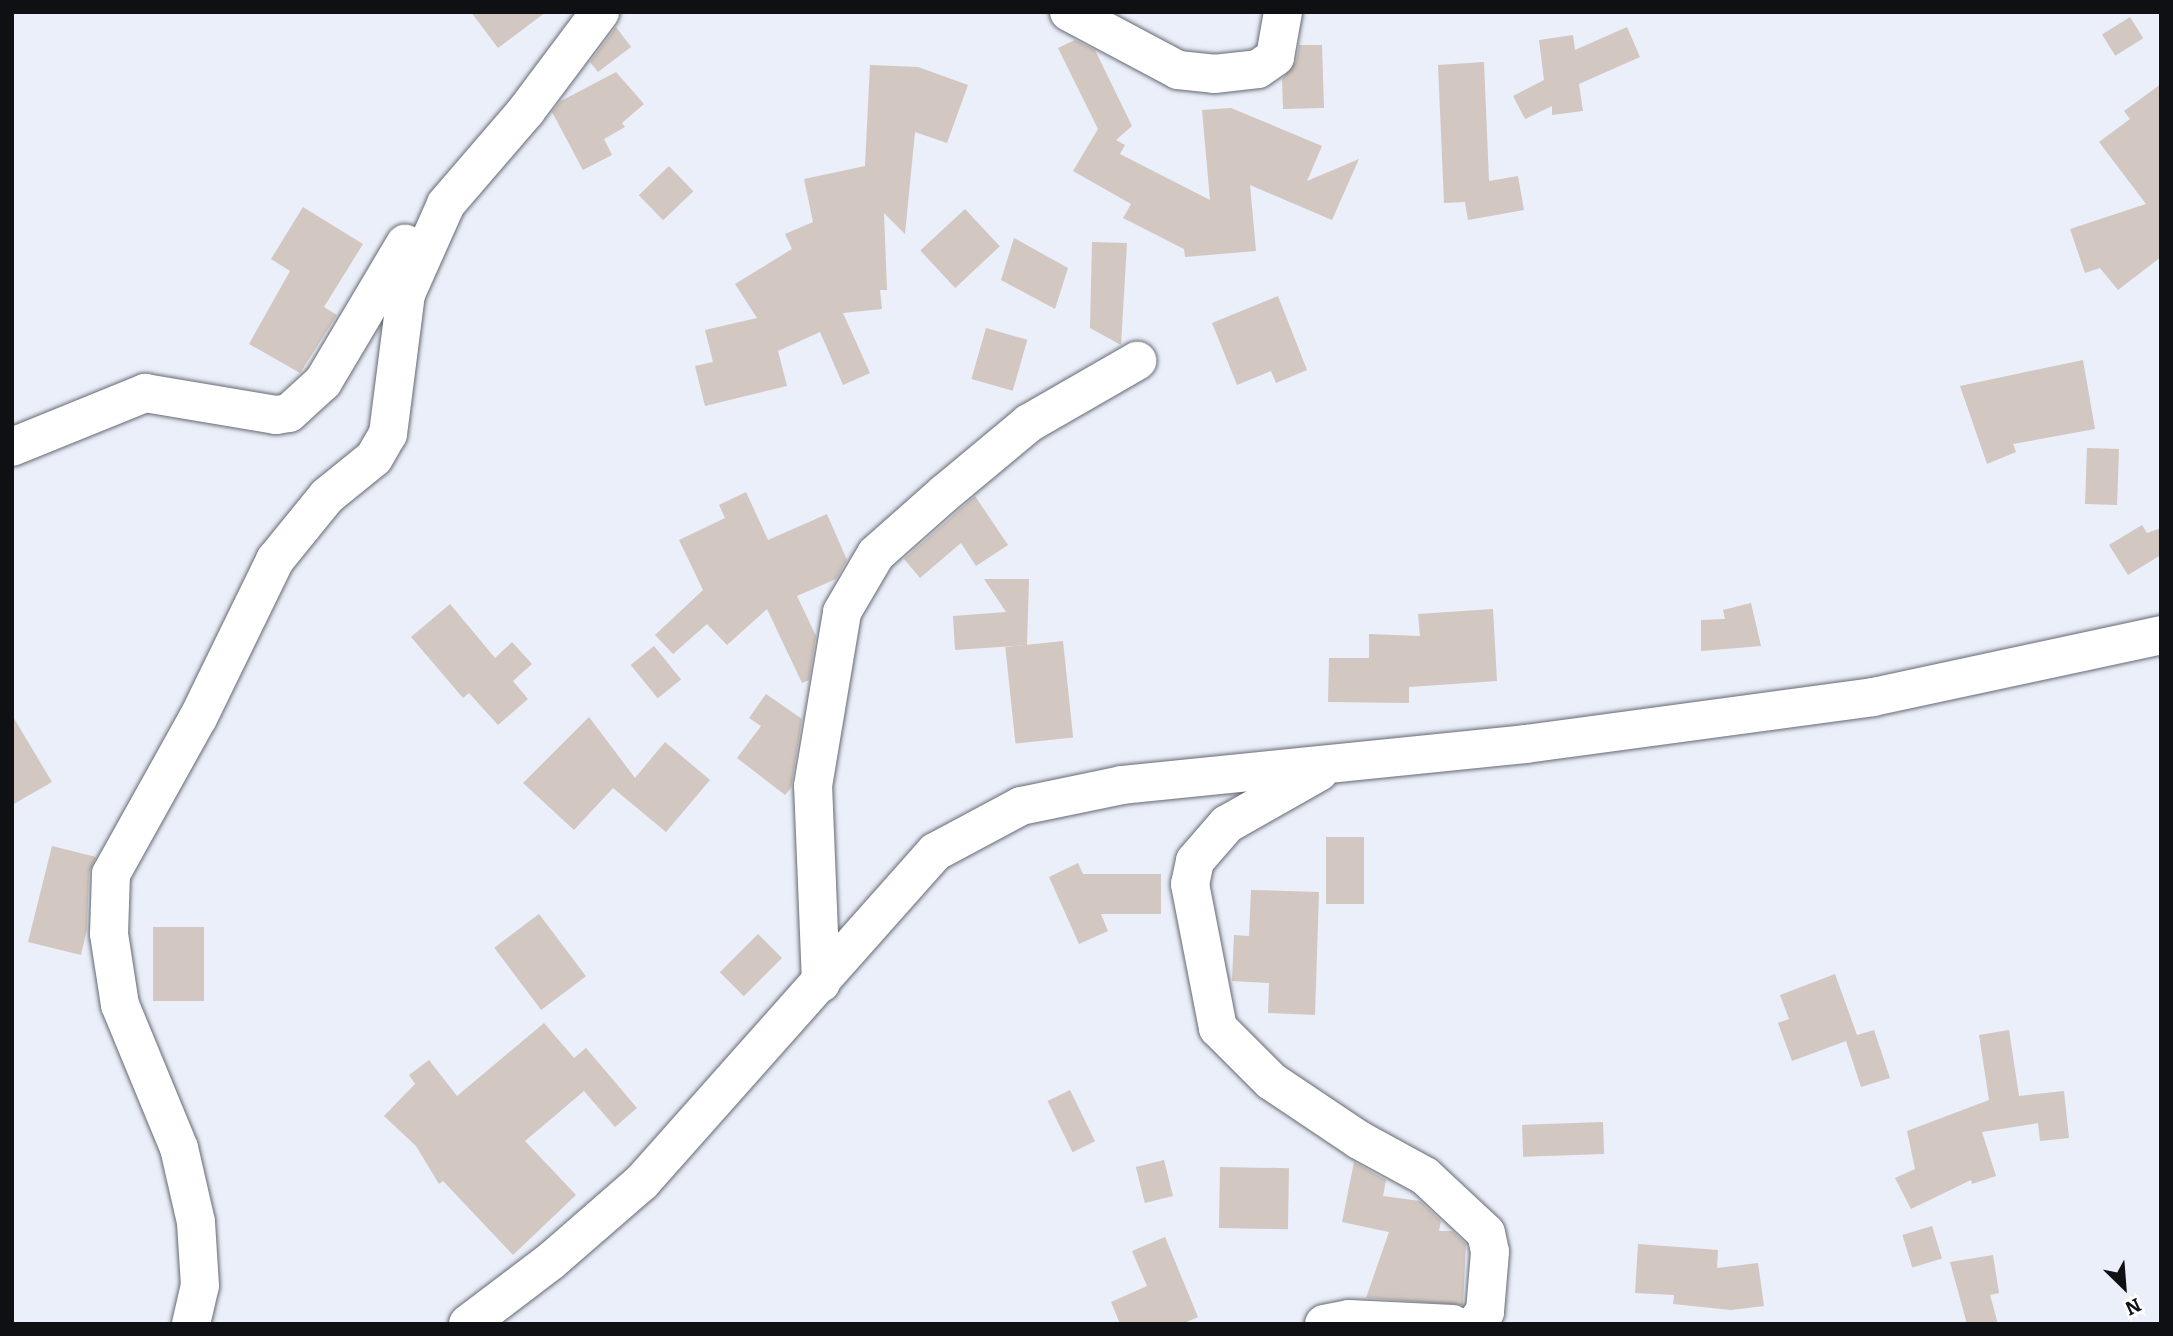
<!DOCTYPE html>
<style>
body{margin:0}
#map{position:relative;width:2173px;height:1336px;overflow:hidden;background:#eaeff9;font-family:Bitter,serif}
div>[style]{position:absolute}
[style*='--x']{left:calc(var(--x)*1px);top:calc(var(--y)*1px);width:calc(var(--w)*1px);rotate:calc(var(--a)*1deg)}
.building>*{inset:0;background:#d2c7c1;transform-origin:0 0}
.roads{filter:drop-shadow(0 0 2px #656972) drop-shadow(0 0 2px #656972)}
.minor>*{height:38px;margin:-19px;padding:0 19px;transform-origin:19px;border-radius:19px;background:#fff}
span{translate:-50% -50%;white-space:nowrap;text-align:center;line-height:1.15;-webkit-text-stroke:6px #fff;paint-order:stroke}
.frame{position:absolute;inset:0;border:14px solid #0f1014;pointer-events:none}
.north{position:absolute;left:2089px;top:1252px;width:70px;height:70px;-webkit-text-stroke:5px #fff;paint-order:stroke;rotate:155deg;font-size:19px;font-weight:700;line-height:28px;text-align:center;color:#0f1014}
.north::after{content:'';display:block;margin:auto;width:24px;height:32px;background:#0f1014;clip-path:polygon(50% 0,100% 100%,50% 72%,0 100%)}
</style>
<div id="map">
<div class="building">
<i style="clip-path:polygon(471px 12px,546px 12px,498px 48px)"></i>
<i style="left:2130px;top:17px;width:25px;height:33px;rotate:58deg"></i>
<i style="clip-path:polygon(616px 27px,631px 47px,598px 72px,590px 62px)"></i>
<i style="clip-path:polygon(1627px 27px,1640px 57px,1579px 84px,1583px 111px,1552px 115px,1552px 106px,1525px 119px,1513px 96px,1544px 80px,1539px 40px,1573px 35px,1575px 50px)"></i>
<i style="clip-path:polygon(1075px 40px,1095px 50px,1132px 126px,1116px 140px,1125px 145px,1120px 154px,1210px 200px,1202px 110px,1231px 108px,1322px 146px,1307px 181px,1359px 159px,1332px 220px,1250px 185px,1256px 251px,1185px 257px,1184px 249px,1123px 218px,1131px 204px,1073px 171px,1098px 129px,1058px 48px)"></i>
<i style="clip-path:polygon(1299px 45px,1322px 45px,1324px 108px,1283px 109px,1282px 79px,1296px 62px)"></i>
<i style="clip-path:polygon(1484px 62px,1489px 181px,1518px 176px,1524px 210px,1468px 220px,1465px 202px,1444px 203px,1438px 65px)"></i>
<i style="clip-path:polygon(870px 65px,918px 67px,968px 85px,947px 143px,915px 132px,905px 234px,884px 213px,887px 290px,880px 290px,882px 309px,843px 313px,870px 373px,843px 385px,820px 332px,778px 351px,787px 386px,705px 406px,695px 366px,713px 362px,705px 330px,757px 318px,735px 284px,792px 249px,785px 234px,813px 222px,804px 179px,865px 166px)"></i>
<i style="clip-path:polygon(616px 72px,644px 104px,622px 123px,625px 127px,604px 139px,612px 155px,583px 170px,552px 112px,561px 101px)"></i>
<i style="clip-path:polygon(2161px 84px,2161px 257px,2118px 290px,2100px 268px,2085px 273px,2070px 229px,2146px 204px,2099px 142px,2130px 119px,2124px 111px)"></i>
<i style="left:669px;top:166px;width:35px;height:42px;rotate:46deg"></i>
<i style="clip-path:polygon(303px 207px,363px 244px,324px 307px,337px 315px,300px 373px,249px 344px,290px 271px,271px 259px)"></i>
<i style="left:965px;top:209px;width:51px;height:61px;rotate:47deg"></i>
<i style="clip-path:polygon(1014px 238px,1068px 268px,1055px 309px,1001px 280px)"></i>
<i style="clip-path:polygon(1092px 242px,1127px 243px,1121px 345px,1090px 328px)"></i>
<i style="clip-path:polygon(1278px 296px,1307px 370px,1276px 383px,1271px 371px,1237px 385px,1212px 323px)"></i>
<i style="left:986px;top:328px;width:43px;height:53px;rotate:16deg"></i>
<i style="clip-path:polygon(2083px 360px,2095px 429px,2013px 444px,2016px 452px,1987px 464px,1960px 386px)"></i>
<i style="left:2087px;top:448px;width:32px;height:56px;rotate:2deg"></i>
<i style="clip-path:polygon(746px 492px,768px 540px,827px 514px,847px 560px,836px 579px,797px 596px,816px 636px,809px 680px,802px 683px,767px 609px,727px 645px,707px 624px,673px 654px,655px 635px,703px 590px,679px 540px,725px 518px,719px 505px)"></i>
<i style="clip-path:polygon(975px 496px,1008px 545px,976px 566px,961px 543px,920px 578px,904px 559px)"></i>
<i style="clip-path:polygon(2142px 525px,2147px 533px,2161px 528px,2161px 555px,2128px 575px,2109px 545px)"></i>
<i style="clip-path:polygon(984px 579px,1029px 579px,1027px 645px,955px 650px,953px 616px,1006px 612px)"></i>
<i style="clip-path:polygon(1751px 603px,1761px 646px,1701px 651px,1701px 620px,1725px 619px,1723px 610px)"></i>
<i style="clip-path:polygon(450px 604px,495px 658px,512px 642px,532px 664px,513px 681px,528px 699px,498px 725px,469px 693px,463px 698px,411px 637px)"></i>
<i style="clip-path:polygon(1493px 609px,1497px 681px,1409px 687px,1409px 703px,1328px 702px,1329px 658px,1369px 658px,1369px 634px,1420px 636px,1418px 614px)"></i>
<i style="left:1063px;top:641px;width:97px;height:58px;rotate:84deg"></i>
<i style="left:654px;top:646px;width:43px;height:30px;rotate:51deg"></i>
<i style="clip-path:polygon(766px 694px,802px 719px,791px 788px,785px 795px,737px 758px,761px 726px,749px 718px)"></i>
<i style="clip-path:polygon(12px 715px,52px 782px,12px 805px)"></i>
<i style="clip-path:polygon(589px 717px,635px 778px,665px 742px,710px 780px,666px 832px,613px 788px,574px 830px,523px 783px)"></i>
<i style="left:1364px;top:837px;width:67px;height:38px;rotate:90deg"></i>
<i style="clip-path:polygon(52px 846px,96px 857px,89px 873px,87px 929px,81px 955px,28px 942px)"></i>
<i style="clip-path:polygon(1078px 863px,1083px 874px,1161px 874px,1161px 914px,1101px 914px,1108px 931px,1079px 944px,1049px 877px)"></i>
<i style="clip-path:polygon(1251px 890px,1319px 892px,1315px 1015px,1268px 1013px,1269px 983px,1232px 981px,1234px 935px,1249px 936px)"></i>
<i style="left:539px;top:914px;width:78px;height:56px;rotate:53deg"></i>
<i style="left:153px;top:927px;width:51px;height:74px"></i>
<i style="left:758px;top:934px;width:34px;height:54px;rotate:45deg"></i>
<i style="clip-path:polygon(1835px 974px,1857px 1035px,1874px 1030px,1890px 1078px,1861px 1087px,1846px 1041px,1792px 1061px,1778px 1023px,1789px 1019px,1780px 995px)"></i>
<i style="clip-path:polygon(544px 1023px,574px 1058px,586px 1048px,637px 1108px,615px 1127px,584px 1091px,525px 1141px,576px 1195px,513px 1255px,443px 1181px,439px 1184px,416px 1146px,384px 1116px,415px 1084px,409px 1075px,429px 1060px,457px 1096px)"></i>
<i style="clip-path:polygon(2009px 1030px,2019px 1096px,2064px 1091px,2069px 1138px,2040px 1141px,2038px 1123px,1982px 1132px,1996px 1176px,1972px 1184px,1971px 1180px,1911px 1209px,1895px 1178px,1915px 1169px,1907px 1131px,1989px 1100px,1979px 1035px)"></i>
<i style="left:1070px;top:1090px;width:57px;height:25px;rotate:64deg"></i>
<i style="left:1603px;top:1122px;width:32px;height:81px;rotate:88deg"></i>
<i style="left:1164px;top:1160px;width:37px;height:29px;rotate:76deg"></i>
<i style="clip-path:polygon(1354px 1162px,1386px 1180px,1383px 1196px,1420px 1201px,1441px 1221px,1439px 1231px,1452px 1231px,1466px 1244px,1463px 1305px,1366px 1298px,1389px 1232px,1342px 1222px)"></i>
<i style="left:1220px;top:1167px;width:69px;height:61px;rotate:1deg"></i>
<i style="left:1932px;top:1226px;width:34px;height:31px;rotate:73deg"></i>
<i style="clip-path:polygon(1165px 1237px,1198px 1317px,1182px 1324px,1120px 1324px,1111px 1302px,1147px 1286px,1132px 1251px)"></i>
<i style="clip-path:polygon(1638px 1244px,1718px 1250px,1717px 1268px,1758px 1263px,1764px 1306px,1731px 1310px,1673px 1304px,1674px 1295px,1635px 1293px)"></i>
<i style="clip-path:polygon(1993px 1255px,1999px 1293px,1990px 1295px,1998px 1324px,1967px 1324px,1950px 1262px)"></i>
</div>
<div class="roads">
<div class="minor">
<i style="--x:1069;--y:12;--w:123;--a:28"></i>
<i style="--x:1178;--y:70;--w:36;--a:6"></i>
<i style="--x:1214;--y:74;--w:44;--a:-6.5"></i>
<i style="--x:1258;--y:69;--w:21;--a:-35"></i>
<i style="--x:1275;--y:57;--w:46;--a:-79.9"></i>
<i style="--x:12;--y:447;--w:144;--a:-22.1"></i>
<i style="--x:145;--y:393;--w:133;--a:9.5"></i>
<i style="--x:276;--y:415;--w:13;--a:-9"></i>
<i style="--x:289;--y:413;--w:46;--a:-42.4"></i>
<i style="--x:323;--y:382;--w:161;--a:-59.3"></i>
<i style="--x:1319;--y:772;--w:106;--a:150.5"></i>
<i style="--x:1227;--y:824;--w:49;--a:130.9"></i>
<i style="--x:1195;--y:861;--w:24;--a:102"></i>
<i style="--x:1190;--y:884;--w:147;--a:79"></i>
<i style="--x:1218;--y:1028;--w:75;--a:45"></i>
<i style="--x:1271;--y:1081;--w:106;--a:33.8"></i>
<i style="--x:1359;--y:1140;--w:75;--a:28.6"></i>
<i style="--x:1425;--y:1176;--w:83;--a:43.1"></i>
<i style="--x:1486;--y:1233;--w:19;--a:78"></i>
<i style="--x:1490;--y:1252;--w:60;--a:94.8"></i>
<i style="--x:1485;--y:1312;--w:16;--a:130"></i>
<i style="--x:821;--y:983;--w:197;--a:-92.3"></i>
<i style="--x:813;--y:786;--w:176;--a:-80.5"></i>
<i style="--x:842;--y:612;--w:67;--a:-59.6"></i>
<i style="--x:876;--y:554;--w:92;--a:-41.5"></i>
<i style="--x:945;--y:493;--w:109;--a:-39.8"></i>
<i style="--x:1029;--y:423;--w:125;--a:-29.9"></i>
<i style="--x:191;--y:1324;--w:39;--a:-77"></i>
<i style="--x:200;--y:1286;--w:64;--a:-93.6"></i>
<i style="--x:196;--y:1222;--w:76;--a:-102.9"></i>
<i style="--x:179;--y:1148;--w:155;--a:-112.4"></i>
<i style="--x:120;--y:1005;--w:72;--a:-98.8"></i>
<i style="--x:109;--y:934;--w:60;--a:-88.1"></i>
<i style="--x:111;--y:874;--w:179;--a:-60.9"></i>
<i style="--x:198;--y:718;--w:176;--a:-64"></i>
<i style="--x:275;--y:560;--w:82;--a:-50.9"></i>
<i style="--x:327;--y:496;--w:60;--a:-39"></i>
<i style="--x:374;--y:458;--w:28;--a:-60"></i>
<i style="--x:388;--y:434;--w:141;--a:-82.7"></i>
<i style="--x:406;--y:294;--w:98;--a:-66"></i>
<i style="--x:446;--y:204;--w:123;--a:-49.3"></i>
<i style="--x:526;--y:111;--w:124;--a:-53.2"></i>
<i style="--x:468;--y:1324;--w:104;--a:-37.2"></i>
<i style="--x:551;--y:1261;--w:121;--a:-41"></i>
<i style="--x:642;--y:1182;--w:441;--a:-48.4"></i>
<i style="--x:935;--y:852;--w:98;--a:-28.1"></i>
<i style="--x:1021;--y:806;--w:103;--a:-11.7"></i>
<i style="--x:1122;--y:785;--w:406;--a:-5.8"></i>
<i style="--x:1526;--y:744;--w:350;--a:-7.7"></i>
<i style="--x:1873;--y:697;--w:295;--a:-12.1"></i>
<i style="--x:1324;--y:1324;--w:25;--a:-11"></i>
<i style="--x:1349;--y:1319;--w:104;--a:2.8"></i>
</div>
</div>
<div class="frame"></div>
<div class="north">N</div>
</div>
